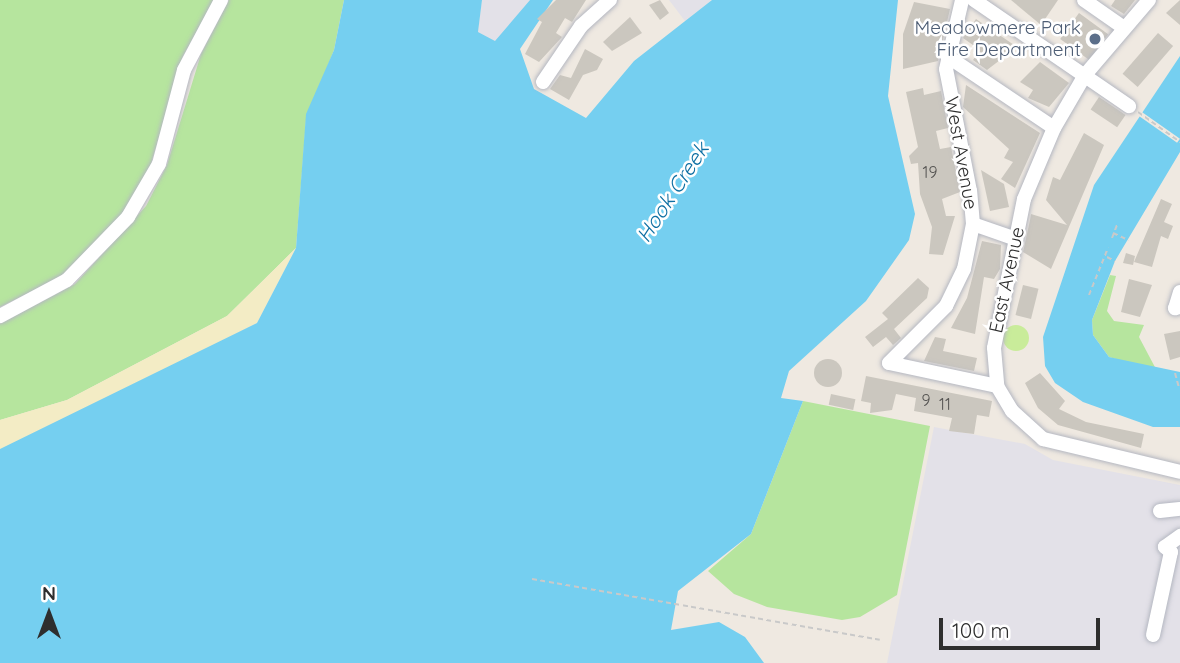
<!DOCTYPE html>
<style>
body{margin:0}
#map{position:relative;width:1180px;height:663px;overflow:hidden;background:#efe9e1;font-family:Quicksand,sans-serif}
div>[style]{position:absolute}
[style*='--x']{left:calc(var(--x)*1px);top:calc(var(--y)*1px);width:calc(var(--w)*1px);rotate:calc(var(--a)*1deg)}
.industrial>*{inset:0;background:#e3e1e8}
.green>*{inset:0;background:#b6e59e}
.sand>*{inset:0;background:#f3ecc5}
.pitch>*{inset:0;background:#c9ec9a}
.round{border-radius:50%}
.water>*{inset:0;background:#75cff0}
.pier>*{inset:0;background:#efe9e1;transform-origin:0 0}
.building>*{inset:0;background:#cbc7bf;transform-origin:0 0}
.path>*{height:2px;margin-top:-1px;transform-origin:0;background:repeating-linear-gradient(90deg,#c9c9c9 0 5px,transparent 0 8.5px)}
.roads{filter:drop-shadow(0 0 2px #b4b7c1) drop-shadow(0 0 2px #b4b7c1)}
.minor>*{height:14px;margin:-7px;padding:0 7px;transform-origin:7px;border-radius:7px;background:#fff}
.dots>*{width:19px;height:19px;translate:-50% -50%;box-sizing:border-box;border:4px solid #fff;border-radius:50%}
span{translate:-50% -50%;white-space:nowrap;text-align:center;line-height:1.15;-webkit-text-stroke:5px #fff;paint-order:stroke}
.number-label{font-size:16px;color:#555452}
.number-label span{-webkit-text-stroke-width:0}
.service-label{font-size:19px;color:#4e5e75}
.right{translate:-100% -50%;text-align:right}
.street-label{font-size:19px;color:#2e2e2e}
.water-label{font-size:21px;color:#0d6fa3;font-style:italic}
.north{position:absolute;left:14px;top:579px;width:70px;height:70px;-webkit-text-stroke:5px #fff;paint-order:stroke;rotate:0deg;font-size:19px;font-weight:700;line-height:28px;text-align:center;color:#2e2e2e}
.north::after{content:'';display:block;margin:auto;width:24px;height:32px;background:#2e2e2e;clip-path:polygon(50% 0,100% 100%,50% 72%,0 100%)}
.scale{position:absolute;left:939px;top:618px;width:161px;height:32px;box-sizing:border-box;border:4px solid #2e2e2e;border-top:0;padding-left:9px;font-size:21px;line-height:24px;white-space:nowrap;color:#2e2e2e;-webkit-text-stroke:5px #fff;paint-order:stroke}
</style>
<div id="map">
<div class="industrial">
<i style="clip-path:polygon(482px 0,530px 0,496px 42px,478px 32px)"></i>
<i style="clip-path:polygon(669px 0,712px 0,685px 21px)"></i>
<i style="clip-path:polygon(934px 427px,1025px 444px,1053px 460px,1180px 485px,1180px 663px,887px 663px)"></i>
</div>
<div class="green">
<i style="clip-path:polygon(0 0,214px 0,183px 56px,148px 174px,115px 225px,69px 273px,0 307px)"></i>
<i style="clip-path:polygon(229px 0,344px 0,334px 50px,306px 120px,296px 248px,227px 316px,67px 400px,0 420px,0 324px,75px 284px,146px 206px,167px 165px,201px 54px)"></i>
<i style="clip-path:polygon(1110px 275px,1116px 276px,1107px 311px,1114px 321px,1144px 325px,1139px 337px,1157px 371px,1109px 357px,1093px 335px,1092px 320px)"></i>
<i style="clip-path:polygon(803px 401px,930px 426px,897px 595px,860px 617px,842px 620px,767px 607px,734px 594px,708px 571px,751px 534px)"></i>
</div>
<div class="sand">
<i style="clip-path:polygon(296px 248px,257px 323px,0 452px,0 420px,67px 400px,227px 316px)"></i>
</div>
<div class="pitch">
<i class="round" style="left:1003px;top:325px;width:26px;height:26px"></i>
</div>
<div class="water">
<i style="clip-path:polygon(344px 0,482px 0,478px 32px,495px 41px,530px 0,553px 0,520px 49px,534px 89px,586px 118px,634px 61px,712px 0,898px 0,888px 96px,915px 214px,909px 240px,866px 301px,789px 371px,781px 398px,803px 401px,751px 534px,678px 591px,671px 630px,719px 622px,745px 637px,764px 663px,0 663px,0 449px,257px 323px,296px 248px,306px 114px,334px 50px)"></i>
<i style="clip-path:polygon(1180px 56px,1180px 152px,1115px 261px,1092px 320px,1093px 335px,1109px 357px,1180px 372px,1180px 427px,1153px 427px,1083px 402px,1055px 383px,1045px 366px,1043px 337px,1094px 185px)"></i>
</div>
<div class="pier">
<i style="left:1139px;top:110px;width:50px;height:5px;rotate:35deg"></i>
</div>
<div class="building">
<i style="clip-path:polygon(556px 0,586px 0,572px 22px,565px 18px,556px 33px,562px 37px,539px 62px,525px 54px,542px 22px,537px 19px)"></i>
<i style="clip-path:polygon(660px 0,669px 13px,660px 20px,649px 5px)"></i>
<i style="clip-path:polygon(1011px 0,1058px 0,1041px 25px)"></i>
<i style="clip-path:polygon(1115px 0,1135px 0,1124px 14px,1111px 6px)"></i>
<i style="clip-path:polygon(1180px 0,1180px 25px,1166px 13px)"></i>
<i style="clip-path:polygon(914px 2px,950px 9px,938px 61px,903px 69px,903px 34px)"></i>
<i style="left:1079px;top:13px;width:36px;height:32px;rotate:36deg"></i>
<i style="clip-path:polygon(630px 17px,642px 33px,612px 51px,603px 42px)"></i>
<i style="clip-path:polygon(976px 19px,1017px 47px,987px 70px,973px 60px,980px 50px,963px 38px)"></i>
<i style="left:1158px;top:33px;width:20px;height:54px;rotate:41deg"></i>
<i style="clip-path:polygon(585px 49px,603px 59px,597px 70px,583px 75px,569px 100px,550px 89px,560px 75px,571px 78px)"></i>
<i style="clip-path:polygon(1040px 62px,1069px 83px,1049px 107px,1028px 98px,1033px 90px,1020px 82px)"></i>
<i style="clip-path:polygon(966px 85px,1040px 133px,1015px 188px,1001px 179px,1013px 162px,1004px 158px,1009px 149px,963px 107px)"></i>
<i style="clip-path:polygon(923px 88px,924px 95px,941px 91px,948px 128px,936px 131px,940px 149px,951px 147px,960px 192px,942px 199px,946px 216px,955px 216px,943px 255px,929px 254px,932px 227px,920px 194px,918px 163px,911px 164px,909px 156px,918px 147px,906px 92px)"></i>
<i style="left:1099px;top:97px;width:32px;height:15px;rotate:34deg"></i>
<i style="clip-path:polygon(1084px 133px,1104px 145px,1051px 269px,1023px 252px,1030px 220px,1031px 214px,1067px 225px,1046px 200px,1053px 177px,1060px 180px)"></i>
<i style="clip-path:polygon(981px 170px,1004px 184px,1009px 207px,990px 211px)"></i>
<i style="clip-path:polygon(1161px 199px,1172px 204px,1164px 222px,1173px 226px,1168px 239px,1161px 236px,1152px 267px,1134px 262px)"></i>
<i style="clip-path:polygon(982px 241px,1001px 245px,1000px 269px,994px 279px,984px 277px,975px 334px,951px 328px,967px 298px)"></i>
<i style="clip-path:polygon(1126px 253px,1135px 256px,1133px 265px,1123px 263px)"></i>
<i style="clip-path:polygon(918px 278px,929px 288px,927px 298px,894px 329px,901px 338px,893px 345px,886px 337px,873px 347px,865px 337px,888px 319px,882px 313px)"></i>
<i style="clip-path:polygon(1129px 279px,1152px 285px,1140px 317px,1121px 312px)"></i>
<i style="left:1023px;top:285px;width:16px;height:31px;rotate:14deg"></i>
<i style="clip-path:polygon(1180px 331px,1180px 357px,1170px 360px,1164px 334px)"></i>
<i style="clip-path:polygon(935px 337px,946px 339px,943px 351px,977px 358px,974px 371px,924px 361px)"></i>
<i class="round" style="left:814px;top:359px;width:28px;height:28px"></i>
<i style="clip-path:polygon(1040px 373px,1065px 401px,1059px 409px,1086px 422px,1144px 434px,1141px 448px,1058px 425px,1038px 408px,1025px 383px)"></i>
<i style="clip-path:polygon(866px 376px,992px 401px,989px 417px,977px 415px,974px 434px,949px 431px,952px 418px,914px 411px,916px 398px,896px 394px,892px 410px,870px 413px,871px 403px,861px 401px)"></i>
<i style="left:831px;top:394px;width:25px;height:11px;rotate:12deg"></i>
</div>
<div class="path">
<i style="--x:1138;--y:112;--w:52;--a:35.5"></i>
<i style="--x:1113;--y:233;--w:17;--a:25"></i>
<i style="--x:1112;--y:238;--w:14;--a:-69"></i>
<i style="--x:1107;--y:257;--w:9;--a:27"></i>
<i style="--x:1089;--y:295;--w:51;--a:-68"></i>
<i style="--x:1175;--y:373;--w:16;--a:75"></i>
<i style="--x:532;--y:579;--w:353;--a:9.9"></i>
</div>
<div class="roads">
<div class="minor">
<i style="--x:974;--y:0;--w:188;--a:34.4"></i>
<i style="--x:1084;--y:0;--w:49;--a:35"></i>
<i style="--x:1149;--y:0;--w:99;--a:130.5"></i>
<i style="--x:1085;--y:75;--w:61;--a:120.3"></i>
<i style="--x:1054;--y:128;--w:77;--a:112.9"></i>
<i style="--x:1024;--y:199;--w:152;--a:101.4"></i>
<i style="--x:994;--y:348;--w:38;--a:85"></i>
<i style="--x:997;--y:386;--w:29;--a:59"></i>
<i style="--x:1012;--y:411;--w:42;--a:42.1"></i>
<i style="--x:1043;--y:439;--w:141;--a:13.5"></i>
<i style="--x:947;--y:56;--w:129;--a:33.9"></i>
<i style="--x:543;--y:82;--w:68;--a:-55.8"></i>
<i style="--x:581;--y:26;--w:39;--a:-42"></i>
<i style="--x:973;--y:224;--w:46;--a:19.2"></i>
<i style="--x:1180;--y:292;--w:17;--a:107"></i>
<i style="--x:1175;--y:308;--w:5;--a:-11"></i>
<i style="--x:0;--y:316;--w:76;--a:-28.2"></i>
<i style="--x:67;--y:280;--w:88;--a:-45.9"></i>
<i style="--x:128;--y:217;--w:61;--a:-59.7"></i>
<i style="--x:159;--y:164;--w:97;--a:-75.1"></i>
<i style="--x:184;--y:70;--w:79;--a:-62.1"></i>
<i style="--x:889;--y:363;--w:81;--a:-45"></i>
<i style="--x:946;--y:306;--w:41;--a:-64.1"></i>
<i style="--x:964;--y:269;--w:46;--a:-78.7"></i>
<i style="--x:973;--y:224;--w:33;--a:-95"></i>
<i style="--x:970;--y:191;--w:124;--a:-101.1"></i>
<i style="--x:946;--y:69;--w:71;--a:-76.9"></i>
<i style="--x:889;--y:363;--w:110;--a:12"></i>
<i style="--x:1160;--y:511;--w:20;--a:-6"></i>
<i style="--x:1153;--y:635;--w:85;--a:-77.8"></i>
<i style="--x:1171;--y:552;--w:8;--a:-140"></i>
<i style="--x:1165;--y:547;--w:19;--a:-36"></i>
</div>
</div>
<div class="dots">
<i style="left:1095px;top:39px;background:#5c6f8a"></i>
</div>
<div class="number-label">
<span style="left:930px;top:172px">19</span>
<span style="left:926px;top:400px">9</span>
<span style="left:945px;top:404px">11</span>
</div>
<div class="service-label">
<span class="right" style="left:1081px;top:39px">Meadowmere Park<br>Fire Department</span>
</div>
<div class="street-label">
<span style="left:961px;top:153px;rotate:80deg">West Avenue</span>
<span style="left:1007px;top:280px;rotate:-78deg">East Avenue</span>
</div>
<div class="water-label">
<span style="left:672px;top:192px;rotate:-57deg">Hook Creek</span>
</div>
<div class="north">N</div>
<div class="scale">100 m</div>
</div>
